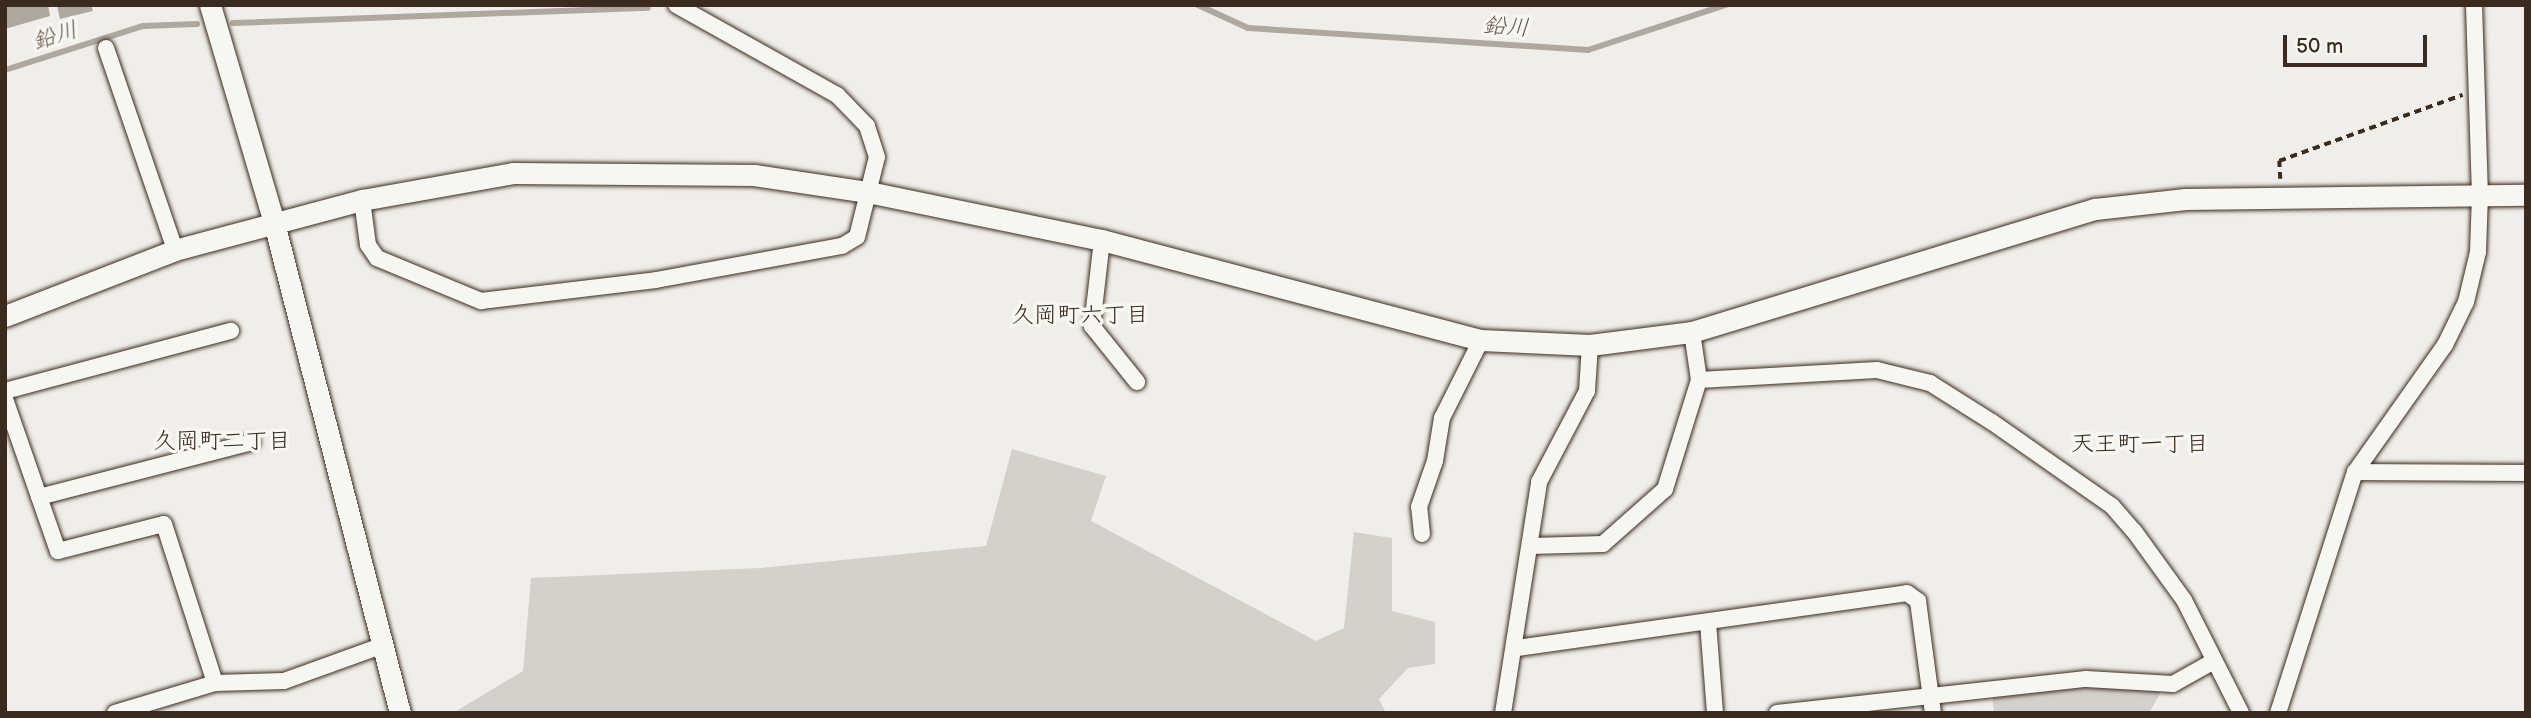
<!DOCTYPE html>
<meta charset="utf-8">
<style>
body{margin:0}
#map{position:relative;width:2531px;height:718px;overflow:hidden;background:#efeeea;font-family:"Balsamiq Sans","Klee One",sans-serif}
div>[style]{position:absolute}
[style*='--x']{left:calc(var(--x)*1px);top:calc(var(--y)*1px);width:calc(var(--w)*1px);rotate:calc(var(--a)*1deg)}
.green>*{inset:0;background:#d4d1cc}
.water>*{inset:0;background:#afa8a1}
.stream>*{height:6px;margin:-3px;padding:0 3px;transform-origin:3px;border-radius:3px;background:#afa8a1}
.path>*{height:3.5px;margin-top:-1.75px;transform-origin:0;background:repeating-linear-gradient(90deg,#3b2a1e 0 7px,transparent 0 12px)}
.roads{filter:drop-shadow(0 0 2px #3b2a1e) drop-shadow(0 0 2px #3b2a1e)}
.minor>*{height:16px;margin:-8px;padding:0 8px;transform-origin:8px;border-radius:8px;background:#f6f6f2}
.tertiary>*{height:21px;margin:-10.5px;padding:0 10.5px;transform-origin:10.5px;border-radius:10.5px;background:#f6f6f2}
span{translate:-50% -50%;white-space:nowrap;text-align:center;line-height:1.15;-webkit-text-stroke:7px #f6f6f2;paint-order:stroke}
.water-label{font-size:23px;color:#64564c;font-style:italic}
.neighbourhood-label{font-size:23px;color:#3b2a1e}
.frame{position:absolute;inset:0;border:7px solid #3b2a1e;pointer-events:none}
.scale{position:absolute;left:2283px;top:35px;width:144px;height:32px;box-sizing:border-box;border:4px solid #3b2a1e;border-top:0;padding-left:9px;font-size:21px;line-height:24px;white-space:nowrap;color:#3b2a1e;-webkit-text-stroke:5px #f6f6f2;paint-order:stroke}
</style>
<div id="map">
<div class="green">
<i style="clip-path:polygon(1012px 449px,1106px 476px,1091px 521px,1316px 641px,1344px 628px,1354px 532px,1392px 538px,1392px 611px,1435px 622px,1435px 664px,1408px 668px,1379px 699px,1386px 713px,453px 713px,523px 671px,531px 578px,760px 568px,986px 546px)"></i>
<i style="clip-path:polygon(2089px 683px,2161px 692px,2149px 713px,1994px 713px,1992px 693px)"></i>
</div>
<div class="water">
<i style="clip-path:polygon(5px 5px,48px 5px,50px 16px,5px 29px)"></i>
<i style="clip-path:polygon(57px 5px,91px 5px,93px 11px,60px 19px)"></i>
</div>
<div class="stream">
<i style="--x:1198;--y:5;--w:55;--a:24.7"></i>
<i style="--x:1248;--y:28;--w:341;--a:3.7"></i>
<i style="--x:1588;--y:50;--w:145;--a:-18.1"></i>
<i style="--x:233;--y:23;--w:415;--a:-2.1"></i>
<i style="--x:5;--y:70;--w:145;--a:-17.7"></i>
<i style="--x:143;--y:26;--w:54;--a:-2.1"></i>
</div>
<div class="path">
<i style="--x:2280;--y:179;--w:18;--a:-93"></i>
<i style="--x:2279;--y:161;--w:195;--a:-19.8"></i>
</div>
<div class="roads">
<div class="minor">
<i style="--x:106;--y:48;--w:213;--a:71.1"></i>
<i style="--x:362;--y:200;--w:45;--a:82.4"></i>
<i style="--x:368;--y:245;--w:16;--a:55"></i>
<i style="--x:377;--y:258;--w:113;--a:22.5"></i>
<i style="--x:481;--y:301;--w:176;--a:-6.8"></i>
<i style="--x:656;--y:280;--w:189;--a:-10.4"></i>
<i style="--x:842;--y:246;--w:17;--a:-31"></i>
<i style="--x:857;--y:237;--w:82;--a:-76"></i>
<i style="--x:877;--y:157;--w:33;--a:-108"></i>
<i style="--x:867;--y:126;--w:43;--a:-134.1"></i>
<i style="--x:837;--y:95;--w:184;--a:-150.8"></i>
<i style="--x:1102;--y:240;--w:87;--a:96.6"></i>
<i style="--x:1092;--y:326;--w:72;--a:51.2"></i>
<i style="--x:1692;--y:332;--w:49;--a:81.7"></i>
<i style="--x:1699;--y:380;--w:178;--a:-3.2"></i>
<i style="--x:1877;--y:370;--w:55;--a:13.8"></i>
<i style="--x:1930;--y:383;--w:73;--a:32.2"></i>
<i style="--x:1992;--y:422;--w:146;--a:35"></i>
<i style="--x:2112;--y:506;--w:33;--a:49"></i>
<i style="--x:2134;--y:531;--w:85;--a:54.1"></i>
<i style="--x:2184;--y:600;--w:127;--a:63.2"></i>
<i style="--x:5;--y:391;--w:234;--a:-14.9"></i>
<i style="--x:5;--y:399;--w:161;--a:70.8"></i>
<i style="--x:58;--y:551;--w:109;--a:-14.3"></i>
<i style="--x:164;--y:524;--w:167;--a:72.2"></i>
<i style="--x:2355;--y:472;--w:171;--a:0.3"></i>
<i style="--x:39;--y:497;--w:220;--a:-14.5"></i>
<i style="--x:1422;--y:534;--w:27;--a:-96"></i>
<i style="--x:1419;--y:507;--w:49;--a:-70.8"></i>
<i style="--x:1435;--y:461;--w:44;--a:-80.8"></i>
<i style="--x:1442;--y:418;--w:87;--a:-63.4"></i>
<i style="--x:1531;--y:546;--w:72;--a:-1.6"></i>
<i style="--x:1603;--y:544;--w:83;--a:-41.6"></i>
<i style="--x:1665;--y:489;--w:114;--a:-72.7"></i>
<i style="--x:1708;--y:622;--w:91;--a:85.6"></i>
<i style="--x:1517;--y:648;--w:394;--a:-8"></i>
<i style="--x:1907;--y:593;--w:14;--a:36"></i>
<i style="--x:1918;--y:601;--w:113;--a:82.4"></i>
<i style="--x:115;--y:713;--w:104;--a:-16.7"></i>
<i style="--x:215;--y:683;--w:69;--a:-1.7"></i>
<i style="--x:284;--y:681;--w:106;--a:-19.8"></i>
<i style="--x:1503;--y:713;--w:234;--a:-81.1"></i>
<i style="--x:1539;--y:482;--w:103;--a:-62.2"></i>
<i style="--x:1587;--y:391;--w:46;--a:-86.3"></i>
<i style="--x:1777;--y:713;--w:311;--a:-6.3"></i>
<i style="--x:2086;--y:679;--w:87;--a:3.3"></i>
<i style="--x:2173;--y:684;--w:45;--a:-29.4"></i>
<i style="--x:2278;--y:713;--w:253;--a:-72.3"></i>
<i style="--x:2355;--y:472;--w:156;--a:-54.7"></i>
<i style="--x:2445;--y:345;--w:48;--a:-64"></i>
<i style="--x:2466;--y:302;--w:51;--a:-76.5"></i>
<i style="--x:2478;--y:252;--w:56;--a:-88"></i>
<i style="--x:2480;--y:196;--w:191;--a:-91.8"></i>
</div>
<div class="tertiary">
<i style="--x:210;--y:5;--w:227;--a:73.6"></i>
<i style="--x:274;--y:223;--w:506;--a:75.58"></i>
<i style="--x:5;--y:316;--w:182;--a:-21.2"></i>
<i style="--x:175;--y:250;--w:194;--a:-15"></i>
<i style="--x:362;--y:200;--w:153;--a:-10.1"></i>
<i style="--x:513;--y:173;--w:241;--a:0.5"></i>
<i style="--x:754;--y:175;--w:115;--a:8.5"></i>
<i style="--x:868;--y:192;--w:239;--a:11.6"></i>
<i style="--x:1102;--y:240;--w:392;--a:14.8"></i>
<i style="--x:1481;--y:340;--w:109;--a:2.6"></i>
<i style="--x:1590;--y:345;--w:103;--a:-7.3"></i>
<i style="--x:1692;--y:332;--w:421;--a:-17"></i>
<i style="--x:2095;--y:209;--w:91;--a:-6.3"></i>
<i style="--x:2185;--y:199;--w:341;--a:-0.7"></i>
</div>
</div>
<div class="water-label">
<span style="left:1506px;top:27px;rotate:4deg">鉛川</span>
<span style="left:55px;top:36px;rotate:-17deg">鉛川</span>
</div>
<div class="neighbourhood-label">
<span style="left:1080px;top:315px">久岡町六丁目</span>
<span style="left:222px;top:441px">久岡町二丁目</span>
<span style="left:2140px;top:444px">天王町一丁目</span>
</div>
<div class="frame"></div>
<div class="scale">50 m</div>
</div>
